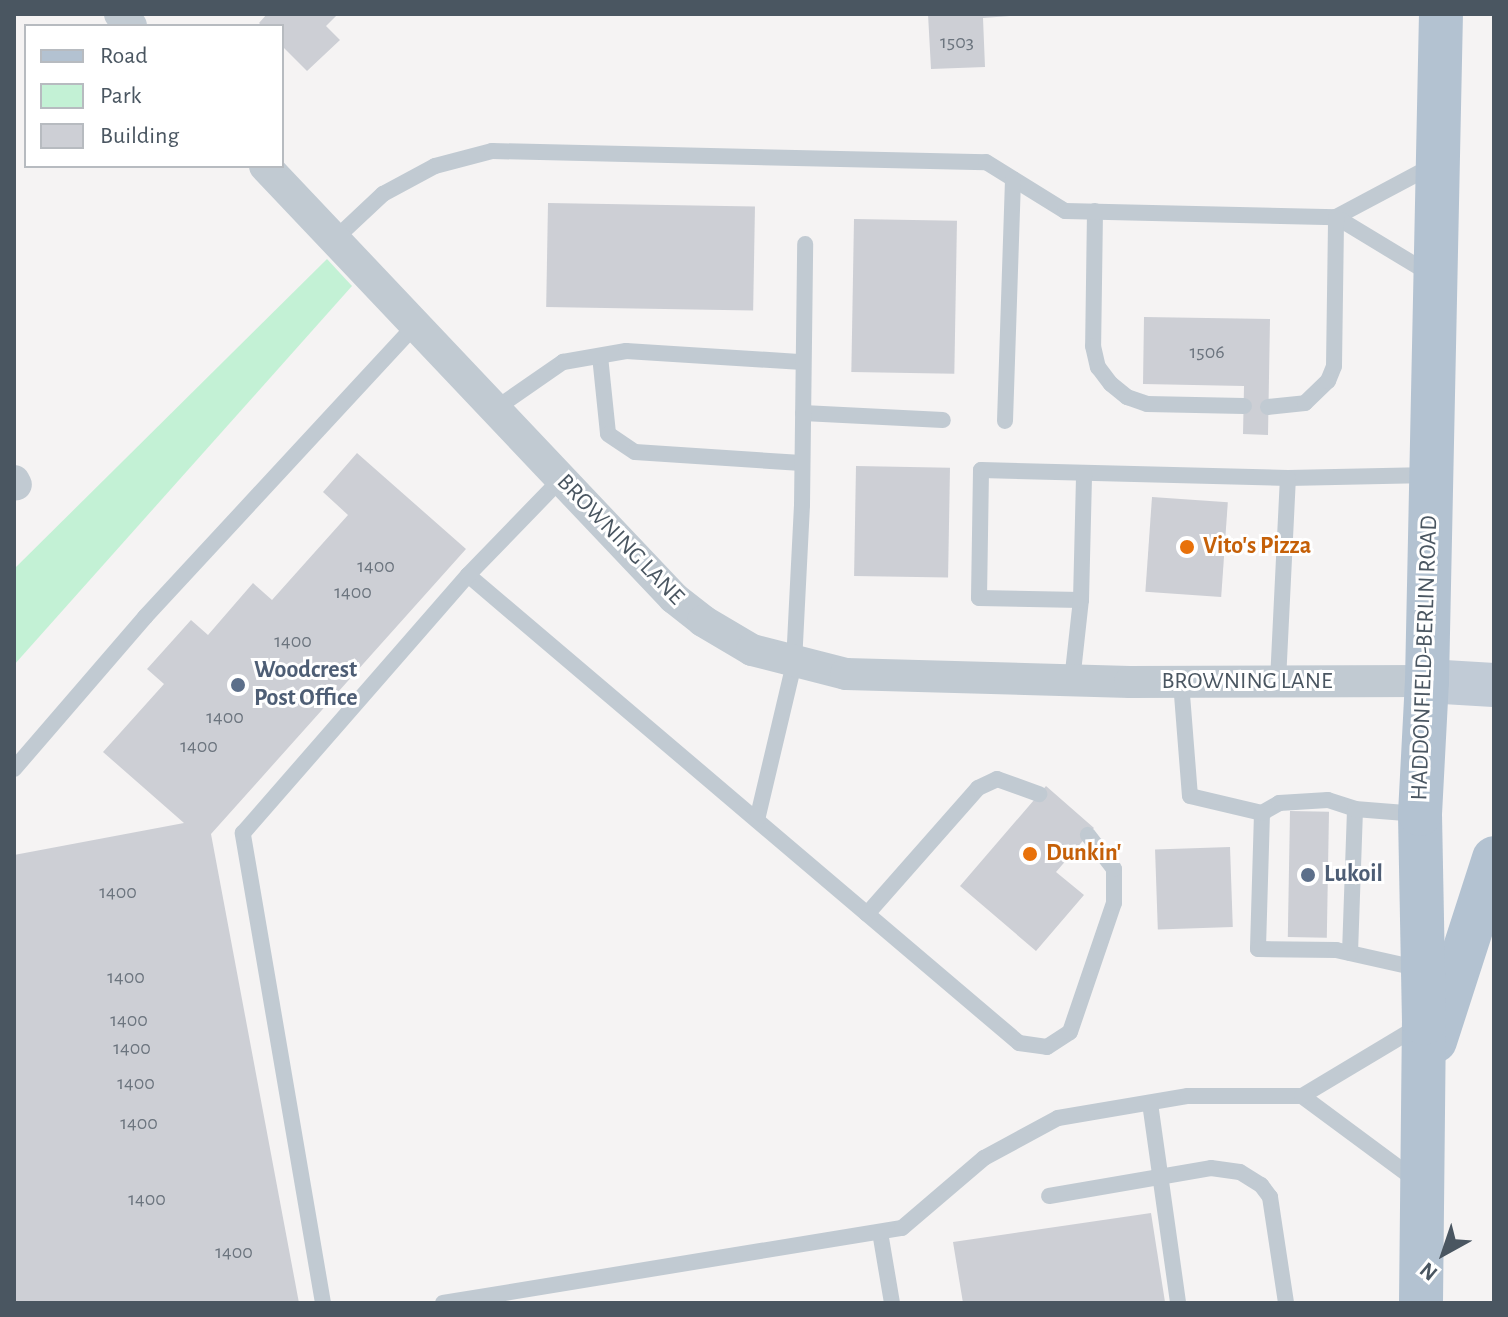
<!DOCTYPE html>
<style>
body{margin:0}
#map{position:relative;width:1508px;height:1317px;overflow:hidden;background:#f5f3f3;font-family:"Alegreya Sans",sans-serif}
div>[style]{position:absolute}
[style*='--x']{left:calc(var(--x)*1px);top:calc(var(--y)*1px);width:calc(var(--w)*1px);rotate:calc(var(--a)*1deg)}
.green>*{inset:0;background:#c3f1d5}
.building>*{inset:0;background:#cdcfd5;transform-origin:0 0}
.lane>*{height:16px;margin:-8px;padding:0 8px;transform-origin:8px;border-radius:8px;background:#c1cad2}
.street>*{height:32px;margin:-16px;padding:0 16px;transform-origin:16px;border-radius:16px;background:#c1cad2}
.secondary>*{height:44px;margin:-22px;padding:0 22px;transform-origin:22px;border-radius:22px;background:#c1cbd6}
.primary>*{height:44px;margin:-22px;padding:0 22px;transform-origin:22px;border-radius:22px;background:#b3c2d1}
.dots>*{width:22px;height:22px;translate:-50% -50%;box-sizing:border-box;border:4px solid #fff;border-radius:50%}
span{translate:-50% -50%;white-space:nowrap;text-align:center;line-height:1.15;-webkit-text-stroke:6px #fff;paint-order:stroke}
.number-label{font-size:20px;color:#6b747e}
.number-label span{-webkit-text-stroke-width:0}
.street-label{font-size:24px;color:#4a5661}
.food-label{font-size:24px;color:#c56008;font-weight:700}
.left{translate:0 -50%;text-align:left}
.service-label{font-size:24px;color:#4e5e75;font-weight:700}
.frame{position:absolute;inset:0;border:16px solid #4a5661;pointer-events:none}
.legend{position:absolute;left:24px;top:24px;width:260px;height:144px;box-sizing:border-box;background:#fff;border:2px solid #b7bbc0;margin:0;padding:10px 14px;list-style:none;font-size:24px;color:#4a5661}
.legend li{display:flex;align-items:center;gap:16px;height:40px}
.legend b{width:40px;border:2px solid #b7bbc0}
.north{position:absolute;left:1404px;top:1213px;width:80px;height:80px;-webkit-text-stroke:6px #fff;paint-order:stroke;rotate:220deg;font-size:22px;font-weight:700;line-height:32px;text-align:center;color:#4a5661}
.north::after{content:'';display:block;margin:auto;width:28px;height:36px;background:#4a5661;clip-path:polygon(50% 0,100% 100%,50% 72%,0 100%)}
</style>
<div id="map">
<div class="green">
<i style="clip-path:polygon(327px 259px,352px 286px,14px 665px,14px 569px)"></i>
</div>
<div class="building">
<i style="clip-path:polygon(267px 14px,338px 14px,326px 26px,340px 40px,307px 71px,282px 46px,282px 26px,262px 26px,259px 23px)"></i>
<i style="clip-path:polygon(928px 14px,1010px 14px,1010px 16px,983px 18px,985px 67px,931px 69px)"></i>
<i style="left:548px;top:203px;width:207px;height:104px;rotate:1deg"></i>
<i style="left:854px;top:219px;width:103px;height:153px;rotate:1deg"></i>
<i style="clip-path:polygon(1144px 317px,1270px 319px,1268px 435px,1243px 434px,1244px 386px,1143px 384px)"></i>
<i style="clip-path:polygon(357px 453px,466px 549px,211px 834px,299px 1303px,14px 1303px,14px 855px,184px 823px,103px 752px,164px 684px,147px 669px,191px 620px,208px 635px,253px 583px,272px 600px,348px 515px,323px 492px)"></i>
<i style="left:856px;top:466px;width:94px;height:110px;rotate:1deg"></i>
<i style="left:1152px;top:497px;width:76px;height:95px;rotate:4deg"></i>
<i style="clip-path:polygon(1046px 786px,1094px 828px,1056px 872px,1084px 895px,1036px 951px,960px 886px)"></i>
<i style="left:1290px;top:811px;width:39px;height:126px;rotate:1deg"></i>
<i style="left:1230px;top:847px;width:80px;height:75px;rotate:88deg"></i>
<i style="clip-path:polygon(1151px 1213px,1165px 1302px,963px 1303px,953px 1242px)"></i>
</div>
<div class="lane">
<i style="--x:1095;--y:211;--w:135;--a:90.8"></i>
<i style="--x:1093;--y:346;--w:22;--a:77"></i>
<i style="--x:1098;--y:367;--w:21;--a:53"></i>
<i style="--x:1111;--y:384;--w:21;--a:39"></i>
<i style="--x:1127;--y:397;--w:21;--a:19"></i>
<i style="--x:1147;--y:404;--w:97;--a:1.2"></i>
<i style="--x:1336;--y:217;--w:111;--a:-28"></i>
<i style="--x:335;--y:239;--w:66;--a:-43.2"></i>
<i style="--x:383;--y:194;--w:59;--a:-28.3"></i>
<i style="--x:435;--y:166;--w:59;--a:-14.7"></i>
<i style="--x:492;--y:151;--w:494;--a:1.3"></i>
<i style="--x:986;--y:162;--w:93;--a:31.8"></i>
<i style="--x:1065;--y:211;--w:271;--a:1.3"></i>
<i style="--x:1336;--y:217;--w:110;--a:31.2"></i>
<i style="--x:600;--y:356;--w:78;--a:84.1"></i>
<i style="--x:608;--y:434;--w:32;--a:34"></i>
<i style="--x:635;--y:452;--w:167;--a:3.8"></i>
<i style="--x:1268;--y:407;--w:37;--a:-6"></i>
<i style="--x:1305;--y:403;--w:32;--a:-44"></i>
<i style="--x:1328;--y:381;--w:16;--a:-68"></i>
<i style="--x:1334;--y:366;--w:149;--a:-89.2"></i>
<i style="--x:495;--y:409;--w:83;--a:-34.7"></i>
<i style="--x:563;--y:362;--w:64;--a:-9.9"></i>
<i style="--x:626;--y:351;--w:177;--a:3.6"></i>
<i style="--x:803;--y:413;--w:140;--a:2.9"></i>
<i style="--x:1005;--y:421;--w:242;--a:-88.1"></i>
<i style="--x:468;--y:575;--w:723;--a:40.34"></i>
<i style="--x:1019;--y:1043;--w:28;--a:8"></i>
<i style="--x:1047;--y:1047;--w:27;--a:-33"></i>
<i style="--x:1070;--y:1032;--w:136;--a:-71.2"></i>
<i style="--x:1114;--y:903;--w:34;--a:-90"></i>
<i style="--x:1114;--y:869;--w:43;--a:-127.4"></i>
<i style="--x:1081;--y:600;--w:102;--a:-178.9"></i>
<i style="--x:979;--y:598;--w:128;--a:-89.1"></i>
<i style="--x:981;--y:470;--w:307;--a:1.5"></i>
<i style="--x:1288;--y:478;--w:142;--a:-1.2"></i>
<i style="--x:1072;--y:681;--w:81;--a:-83.7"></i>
<i style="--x:1081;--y:600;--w:127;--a:-88.6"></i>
<i style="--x:1278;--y:681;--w:203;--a:-87.2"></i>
<i style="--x:1181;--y:682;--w:114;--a:85.5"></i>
<i style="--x:1190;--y:796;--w:74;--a:13.3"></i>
<i style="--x:1262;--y:813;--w:136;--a:91.7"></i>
<i style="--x:1258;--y:949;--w:78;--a:0.7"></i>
<i style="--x:1336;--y:950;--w:87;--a:12.6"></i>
<i style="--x:14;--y:769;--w:201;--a:-49.2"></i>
<i style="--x:145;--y:617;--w:399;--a:-47.2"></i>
<i style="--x:1262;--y:813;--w:20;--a:-30"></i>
<i style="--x:1279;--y:803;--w:49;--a:-3.5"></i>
<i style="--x:1328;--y:800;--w:28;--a:18"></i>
<i style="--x:757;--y:820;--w:161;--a:-76.7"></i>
<i style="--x:794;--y:663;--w:158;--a:-87.1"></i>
<i style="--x:802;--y:505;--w:261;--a:-89.3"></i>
<i style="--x:867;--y:914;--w:168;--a:-48.6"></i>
<i style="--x:978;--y:788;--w:21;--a:-25"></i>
<i style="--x:997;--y:779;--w:45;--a:19.7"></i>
<i style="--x:1350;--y:953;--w:144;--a:-88"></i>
<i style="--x:1355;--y:809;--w:63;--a:4.5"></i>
<i style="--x:1302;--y:1096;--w:143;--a:36.5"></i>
<i style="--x:1150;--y:1103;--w:202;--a:82"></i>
<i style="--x:1049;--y:1196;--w:164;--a:-9.8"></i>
<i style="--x:1211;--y:1168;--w:29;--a:8"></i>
<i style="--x:1240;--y:1172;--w:25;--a:32"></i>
<i style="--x:1261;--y:1185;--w:15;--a:53"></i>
<i style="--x:1270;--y:1197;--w:107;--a:81.4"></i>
<i style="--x:880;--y:1232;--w:72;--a:80.4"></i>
<i style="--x:323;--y:1303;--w:477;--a:-99.7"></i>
<i style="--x:243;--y:833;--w:342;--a:-48.9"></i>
<i style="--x:468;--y:575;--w:134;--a:-45.9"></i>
<i style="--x:443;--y:1303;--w:465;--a:-9.3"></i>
<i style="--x:902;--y:1228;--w:108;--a:-40.5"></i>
<i style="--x:984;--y:1158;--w:84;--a:-28.4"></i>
<i style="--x:1058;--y:1118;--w:132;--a:-9.6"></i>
<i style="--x:1188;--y:1096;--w:114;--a:0"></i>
<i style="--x:1302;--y:1096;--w:136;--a:-30.9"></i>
</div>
<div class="street">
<i style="--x:120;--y:14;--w:16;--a:47"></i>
<i style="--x:265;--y:166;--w:595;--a:46.57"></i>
<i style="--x:674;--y:598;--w:37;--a:38"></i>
<i style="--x:703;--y:621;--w:57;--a:30.6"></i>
<i style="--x:752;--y:650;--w:97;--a:14.3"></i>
<i style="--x:846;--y:674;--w:284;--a:1.6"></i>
<i style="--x:1130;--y:682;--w:297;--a:-0.2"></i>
<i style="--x:14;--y:481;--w:4;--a:63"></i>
</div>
<div class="secondary">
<i style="--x:1427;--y:681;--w:67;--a:3.4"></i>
</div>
<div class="primary">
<i style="--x:1435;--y:1041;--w:192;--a:-72.1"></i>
<i style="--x:1421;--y:1303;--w:280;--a:-89.4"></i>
<i style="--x:1424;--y:1023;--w:209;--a:-91.1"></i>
<i style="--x:1420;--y:814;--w:133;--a:-87"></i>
<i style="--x:1427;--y:681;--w:667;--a:-88.8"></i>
</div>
<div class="dots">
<i style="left:1187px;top:547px;background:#e8710a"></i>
<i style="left:238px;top:685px;background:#5c6f8a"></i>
<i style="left:1030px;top:854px;background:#e8710a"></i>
<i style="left:1308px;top:875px;background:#5c6f8a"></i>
</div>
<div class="number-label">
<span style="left:957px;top:42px">1503</span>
<span style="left:1207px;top:352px">1506</span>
<span style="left:376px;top:566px">1400</span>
<span style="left:353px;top:592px">1400</span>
<span style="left:293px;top:641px">1400</span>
<span style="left:225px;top:717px">1400</span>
<span style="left:199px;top:746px">1400</span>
<span style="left:118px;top:892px">1400</span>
<span style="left:126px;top:977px">1400</span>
<span style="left:129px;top:1020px">1400</span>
<span style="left:132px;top:1048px">1400</span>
<span style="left:136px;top:1083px">1400</span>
<span style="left:139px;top:1123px">1400</span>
<span style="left:147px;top:1199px">1400</span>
<span style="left:234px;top:1252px">1400</span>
</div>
<div class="street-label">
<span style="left:620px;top:540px;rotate:46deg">BROWNING LANE</span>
<span style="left:1425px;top:658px;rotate:-88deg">HADDONFIELD-BERLIN ROAD</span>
<span style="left:1247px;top:682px">BROWNING LANE</span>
</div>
<div class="food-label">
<span class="left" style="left:1203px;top:547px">Vito's Pizza</span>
<span class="left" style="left:1046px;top:854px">Dunkin'</span>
</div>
<div class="service-label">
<span class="left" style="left:254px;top:685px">Woodcrest<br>Post Office</span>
<span class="left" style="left:1324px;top:875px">Lukoil</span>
</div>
<div class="frame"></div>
<ul class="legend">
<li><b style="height:10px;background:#b3c2d1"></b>Road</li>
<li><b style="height:22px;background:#c3f1d5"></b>Park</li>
<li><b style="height:22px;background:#cdcfd5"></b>Building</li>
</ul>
<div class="north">N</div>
</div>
